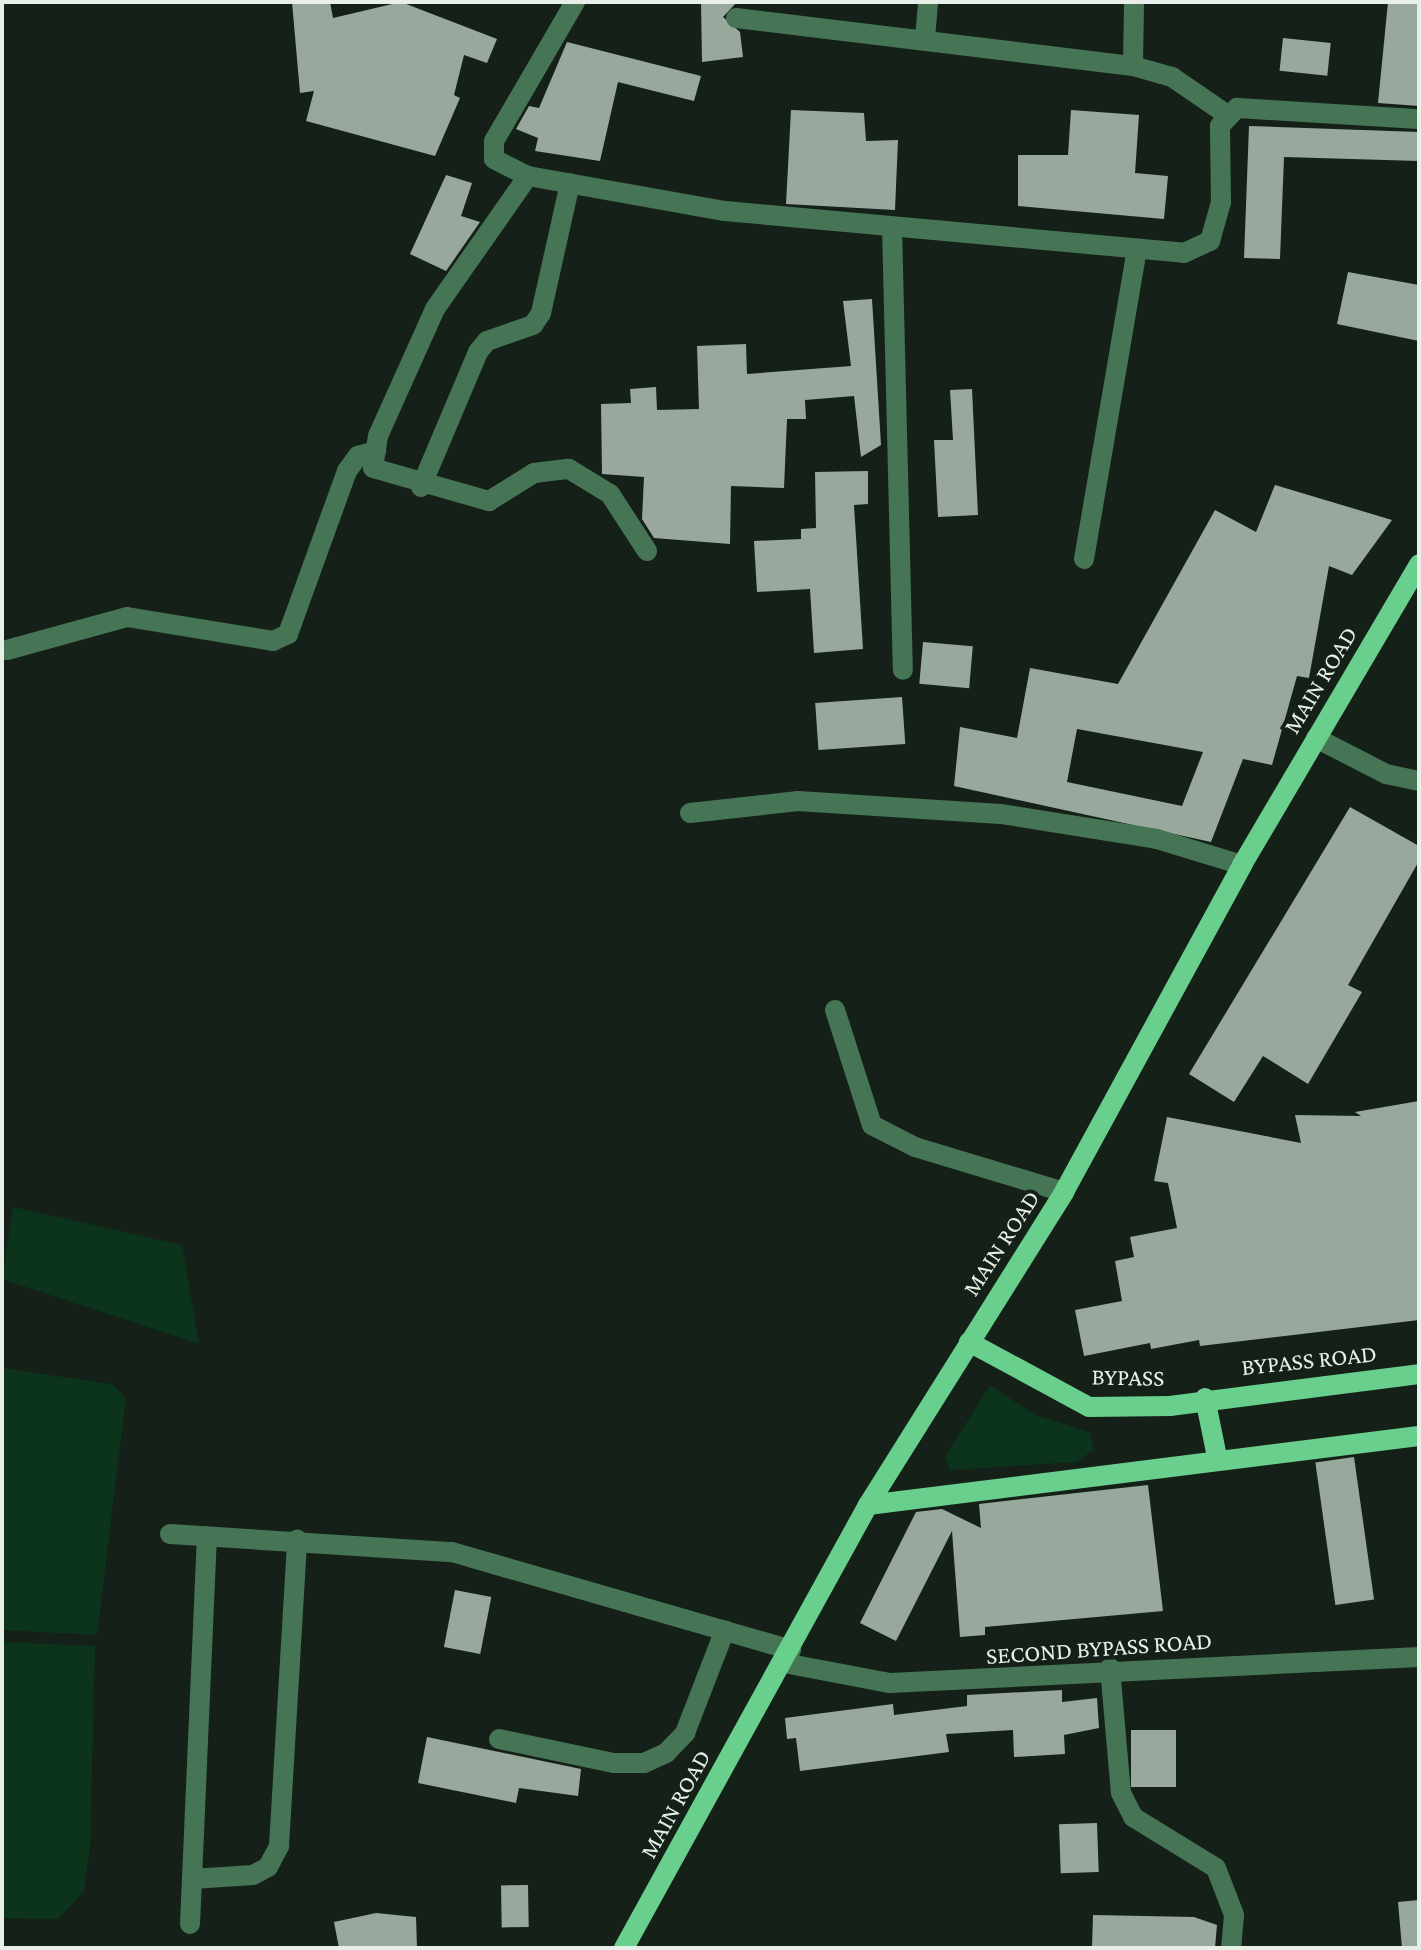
<!DOCTYPE html>
<style>
body{margin:0}
#map{position:relative;width:1421px;height:1950px;overflow:hidden;background:#152118;font-family:"Crimson Pro",serif}
div>[style]{position:absolute}
[style*='--x']{left:calc(var(--x)*1px);top:calc(var(--y)*1px);width:calc(var(--w)*1px);rotate:calc(var(--a)*1deg)}
.green>*{inset:0;background:#0c331b}
.building>*{inset:0;background:#99a89d;transform-origin:0 0}
.minor>*{height:20px;margin:-10px;padding:0 10px;transform-origin:10px;border-radius:10px;background:#467555}
.major>*{height:20px;margin:-10px;padding:0 10px;transform-origin:10px;border-radius:10px;background:#68cf8c}
span{translate:-50% -50%;white-space:nowrap;text-align:center;line-height:1.15;-webkit-text-stroke:8px #152118;paint-order:stroke}
.street-label{font-size:24px;color:#e8efe9}
.frame{position:absolute;inset:0;border:4px solid #e8efe9;pointer-events:none}
</style>
<div id="map">
<div class="green">
<i style="clip-path:polygon(13px 1207px,182px 1245px,199px 1344px,2px 1279px)"></i>
<i style="clip-path:polygon(2px 1368px,112px 1384px,126px 1398px,97px 1635px,2px 1630px)"></i>
<i style="clip-path:polygon(990px 1385px,1035px 1415px,1089px 1432px,1094px 1449px,1077px 1462px,950px 1470px,945px 1457px)"></i>
<i style="clip-path:polygon(2px 1642px,95px 1646px,90px 1846px,84px 1891px,58px 1919px,2px 1918px)"></i>
</div>
<div class="building">
<i style="clip-path:polygon(292px 2px,330px 2px,333px 18px,401px 2px,497px 39px,487px 63px,464px 55px,454px 95px,460px 98px,435px 156px,306px 121px,314px 91px,300px 93px)"></i>
<i style="clip-path:polygon(701px 2px,737px 2px,723px 17px,740px 32px,743px 57px,702px 62px)"></i>
<i style="clip-path:polygon(1388px 2px,1419px 2px,1419px 106px,1378px 103px)"></i>
<i style="left:1283px;top:38px;width:48px;height:33px;rotate:6deg"></i>
<i style="clip-path:polygon(567px 42px,701px 76px,694px 101px,618px 82px,600px 161px,535px 151px,538px 138px,516px 129px,529px 106px,539px 108px)"></i>
<i style="clip-path:polygon(791px 110px,864px 113px,866px 141px,898px 140px,895px 210px,786px 204px)"></i>
<i style="clip-path:polygon(1071px 110px,1139px 115px,1135px 173px,1168px 176px,1164px 219px,1018px 206px,1018px 155px,1068px 155px)"></i>
<i style="clip-path:polygon(1249px 126px,1419px 132px,1419px 161px,1284px 157px,1280px 259px,1244px 258px)"></i>
<i style="clip-path:polygon(446px 175px,472px 183px,461px 216px,480px 222px,446px 271px,410px 254px)"></i>
<i style="clip-path:polygon(1348px 272px,1419px 285px,1419px 341px,1337px 324px)"></i>
<i style="clip-path:polygon(872px 299px,881px 445px,861px 457px,854px 396px,805px 400px,806px 419px,787px 419px,784px 488px,731px 486px,730px 544px,654px 538px,642px 519px,644px 477px,602px 474px,601px 404px,631px 403px,630px 389px,656px 387px,657px 410px,699px 409px,697px 346px,746px 344px,747px 374px,851px 366px,843px 301px)"></i>
<i style="clip-path:polygon(972px 389px,978px 515px,938px 517px,934px 440px,953px 440px,950px 390px)"></i>
<i style="clip-path:polygon(868px 471px,868px 504px,854px 505px,863px 649px,814px 653px,810px 589px,757px 592px,754px 541px,801px 539px,801px 529px,816px 528px,815px 472px)"></i>
<i style="clip-path:polygon(evenodd,1275px 485px,1392px 520px,1352px 575px,1329px 566px,1309px 678px,1297px 676px,1272px 765px,1243px 759px,1211px 842px,954px 786px,960px 727px,1017px 738px,1030px 668px,1118px 684px,1215px 510px,1256px 532px,1275px 485px,1077px 729px,1203px 752px,1182px 806px,1067px 782px,1077px 729px)"></i>
<i style="left:923px;top:642px;width:50px;height:42px;rotate:5deg"></i>
<i style="left:902px;top:697px;width:47px;height:87px;rotate:86deg"></i>
<i style="clip-path:polygon(1350px 807px,1419px 846px,1419px 861px,1348px 985px,1362px 992px,1308px 1084px,1263px 1056px,1234px 1102px,1189px 1074px)"></i>
<i style="clip-path:polygon(1419px 1101px,1419px 1320px,1200px 1346px,1199px 1340px,1151px 1349px,1150px 1343px,1084px 1356px,1075px 1310px,1122px 1301px,1115px 1261px,1134px 1257px,1130px 1237px,1177px 1228px,1168px 1183px,1154px 1181px,1167px 1117px,1301px 1143px,1295px 1115px,1361px 1116px,1355px 1112px)"></i>
<i style="left:1354px;top:1457px;width:144px;height:39px;rotate:82deg"></i>
<i style="clip-path:polygon(1148px 1485px,1163px 1611px,985px 1627px,985px 1635px,960px 1637px,952px 1531px,896px 1641px,860px 1623px,916px 1512px,942px 1509px,981px 1528px,979px 1504px)"></i>
<i style="left:455px;top:1590px;width:37px;height:58px;rotate:11deg"></i>
<i style="clip-path:polygon(1062px 1690px,1062px 1702px,1097px 1698px,1099px 1728px,1064px 1735px,1065px 1754px,1014px 1757px,1013px 1730px,946px 1734px,949px 1752px,800px 1771px,796px 1738px,787px 1739px,785px 1718px,893px 1704px,894px 1715px,967px 1706px,967px 1695px)"></i>
<i style="left:1131px;top:1730px;width:45px;height:57px"></i>
<i style="clip-path:polygon(427px 1737px,581px 1769px,578px 1796px,519px 1788px,516px 1803px,418px 1783px)"></i>
<i style="left:1097px;top:1823px;width:49px;height:38px;rotate:88deg"></i>
<i style="left:528px;top:1885px;width:42px;height:27px;rotate:89deg"></i>
<i style="clip-path:polygon(1419px 1900px,1419px 1948px,1402px 1948px,1398px 1902px)"></i>
<i style="clip-path:polygon(376px 1913px,416px 1917px,417px 1948px,339px 1948px,334px 1922px)"></i>
<i style="clip-path:polygon(1093px 1915px,1194px 1917px,1217px 1925px,1215px 1948px,1092px 1948px)"></i>
</div>
<div class="minor">
<i style="--x:575;--y:2;--w:161;--a:120.2"></i>
<i style="--x:494;--y:141;--w:18;--a:90"></i>
<i style="--x:494;--y:159;--w:38;--a:27"></i>
<i style="--x:528;--y:176;--w:200;--a:10.1"></i>
<i style="--x:725;--y:211;--w:461;--a:5.2"></i>
<i style="--x:1184;--y:253;--w:29;--a:-25"></i>
<i style="--x:1210;--y:241;--w:41;--a:-74.2"></i>
<i style="--x:1221;--y:202;--w:76;--a:-90.8"></i>
<i style="--x:1220;--y:126;--w:25;--a:-47"></i>
<i style="--x:1237;--y:108;--w:182;--a:3.5"></i>
<i style="--x:736;--y:18;--w:400;--a:6.9"></i>
<i style="--x:1133;--y:66;--w:41;--a:15.8"></i>
<i style="--x:1172;--y:77;--w:69;--a:34.4"></i>
<i style="--x:925;--y:38;--w:36;--a:-85"></i>
<i style="--x:1133;--y:66;--w:64;--a:-89.1"></i>
<i style="--x:528;--y:176;--w:162;--a:125"></i>
<i style="--x:435;--y:309;--w:139;--a:114.2"></i>
<i style="--x:378;--y:436;--w:32;--a:99"></i>
<i style="--x:373;--y:468;--w:121;--a:15.9"></i>
<i style="--x:489;--y:501;--w:53;--a:-31.9"></i>
<i style="--x:534;--y:473;--w:35;--a:-7"></i>
<i style="--x:569;--y:469;--w:48;--a:31.4"></i>
<i style="--x:610;--y:494;--w:68;--a:57"></i>
<i style="--x:892;--y:227;--w:443;--a:88.6"></i>
<i style="--x:421;--y:487;--w:147;--a:-67.1"></i>
<i style="--x:478;--y:352;--w:14;--a:-51"></i>
<i style="--x:487;--y:341;--w:49;--a:-19.2"></i>
<i style="--x:533;--y:325;--w:14;--a:-56"></i>
<i style="--x:541;--y:313;--w:133;--a:-77.4"></i>
<i style="--x:1084;--y:559;--w:314;--a:-80.3"></i>
<i style="--x:7;--y:650;--w:124;--a:-15.4"></i>
<i style="--x:127;--y:617;--w:148;--a:9.3"></i>
<i style="--x:273;--y:641;--w:17;--a:-25"></i>
<i style="--x:288;--y:634;--w:173;--a:-70.1"></i>
<i style="--x:347;--y:471;--w:19;--a:-54"></i>
<i style="--x:358;--y:456;--w:19;--a:-16"></i>
<i style="--x:1316;--y:738;--w:79;--a:27.2"></i>
<i style="--x:1386;--y:774;--w:34;--a:12"></i>
<i style="--x:690;--y:813;--w:109;--a:-6.3"></i>
<i style="--x:798;--y:801;--w:203;--a:3.7"></i>
<i style="--x:1001;--y:814;--w:158;--a:9.1"></i>
<i style="--x:1157;--y:839;--w:89;--a:17"></i>
<i style="--x:835;--y:1010;--w:121;--a:72.2"></i>
<i style="--x:872;--y:1125;--w:48;--a:27.1"></i>
<i style="--x:915;--y:1147;--w:156;--a:16.8"></i>
<i style="--x:170;--y:1534;--w:283;--a:3.7"></i>
<i style="--x:452;--y:1552;--w:353;--a:16.1"></i>
<i style="--x:784;--y:1663;--w:108;--a:10.7"></i>
<i style="--x:890;--y:1683;--w:530;--a:-2.81"></i>
<i style="--x:1110;--y:1668;--w:125;--a:85"></i>
<i style="--x:1121;--y:1793;--w:27;--a:63"></i>
<i style="--x:1133;--y:1817;--w:97;--a:31.6"></i>
<i style="--x:1216;--y:1868;--w:50;--a:69"></i>
<i style="--x:1234;--y:1915;--w:33;--a:95"></i>
<i style="--x:499;--y:1739;--w:117;--a:11.8"></i>
<i style="--x:614;--y:1763;--w:30;--a:0"></i>
<i style="--x:644;--y:1763;--w:24;--a:-24"></i>
<i style="--x:666;--y:1753;--w:28;--a:-46"></i>
<i style="--x:685;--y:1733;--w:110;--a:-68.8"></i>
<i style="--x:192;--y:1879;--w:61;--a:-3.8"></i>
<i style="--x:253;--y:1875;--w:17;--a:-28"></i>
<i style="--x:268;--y:1867;--w:24;--a:-62"></i>
<i style="--x:279;--y:1846;--w:307;--a:-86.6"></i>
<i style="--x:190;--y:1924;--w:388;--a:-87.5"></i>
</div>
<div class="major">
<i style="--x:969;--y:1342;--w:136;--a:28.4"></i>
<i style="--x:1089;--y:1407;--w:81;--a:-0.7"></i>
<i style="--x:1170;--y:1406;--w:251;--a:-7.3"></i>
<i style="--x:1205;--y:1398;--w:60;--a:78.5"></i>
<i style="--x:868;--y:1505;--w:555;--a:-7.14"></i>
<i style="--x:624;--y:1948;--w:506;--a:-61.15"></i>
<i style="--x:868;--y:1505;--w:369;--a:-57.9"></i>
<i style="--x:1064;--y:1192;--w:372;--a:-61.4"></i>
<i style="--x:1242;--y:865;--w:349;--a:-59.5"></i>
</div>
<div class="street-label">
<span style="left:1320px;top:680px;rotate:-59deg">MAIN ROAD</span>
<span style="left:1001px;top:1243px;rotate:-57deg">MAIN ROAD</span>
<span style="left:1309px;top:1360px;rotate:-6deg">BYPASS ROAD</span>
<span style="left:1128px;top:1377px;rotate:1deg">BYPASS</span>
<span style="left:1099px;top:1648px;rotate:-4deg">SECOND BYPASS ROAD</span>
<span style="left:675px;top:1804px;rotate:-61deg">MAIN ROAD</span>
</div>
<div class="frame"></div>
</div>
